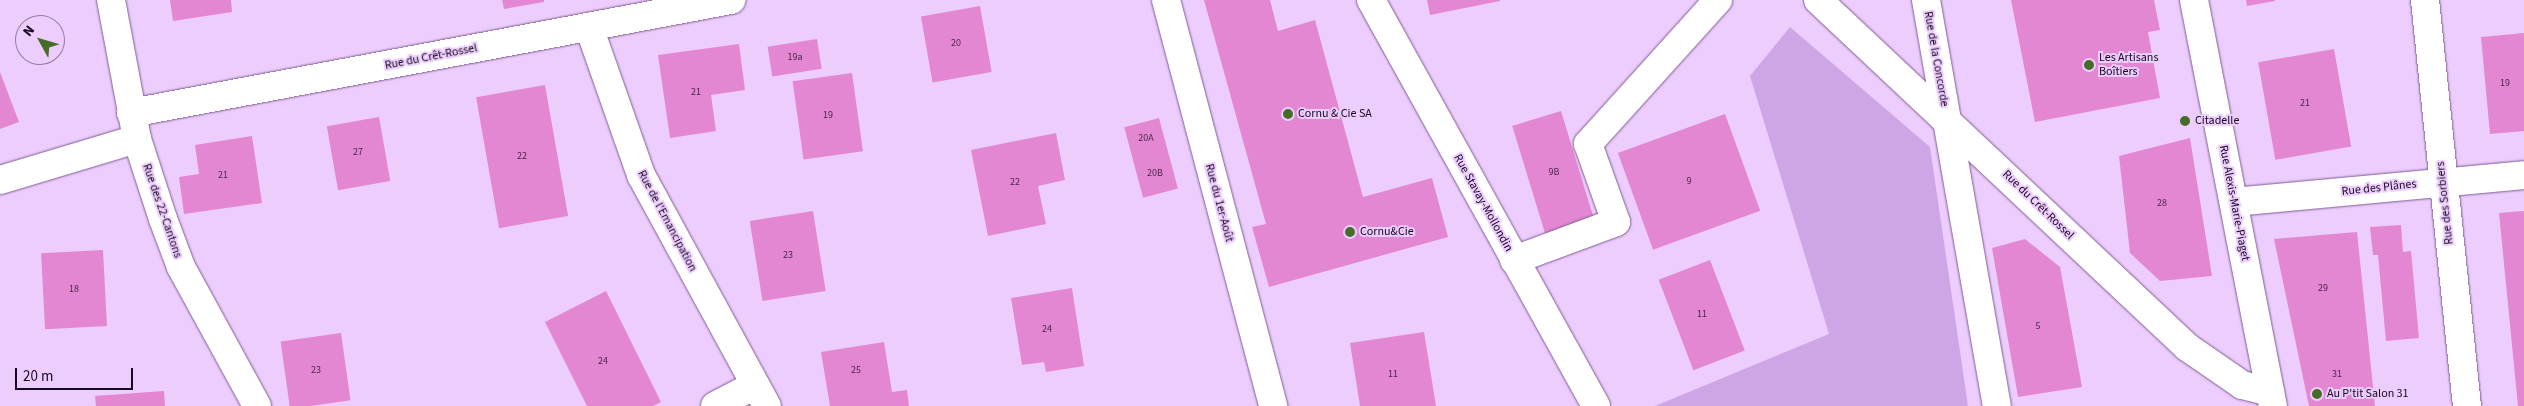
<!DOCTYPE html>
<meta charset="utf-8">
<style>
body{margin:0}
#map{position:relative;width:2524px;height:406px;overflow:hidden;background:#eccdfd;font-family:"Source Sans 3",sans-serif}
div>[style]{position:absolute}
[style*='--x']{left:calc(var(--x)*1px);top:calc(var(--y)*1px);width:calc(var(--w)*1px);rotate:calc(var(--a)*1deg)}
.green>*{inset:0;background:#cfa6e5}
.building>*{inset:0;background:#e387d3;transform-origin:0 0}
.roads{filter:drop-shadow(0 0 1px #805c92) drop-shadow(0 0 1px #805c92)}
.minor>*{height:28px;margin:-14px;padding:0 14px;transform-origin:14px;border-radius:14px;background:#fff}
.dots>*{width:14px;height:14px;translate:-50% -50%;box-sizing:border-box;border:2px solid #eccdfd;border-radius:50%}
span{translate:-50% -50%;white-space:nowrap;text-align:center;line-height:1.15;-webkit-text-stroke:4px #eccdfd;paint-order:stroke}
.number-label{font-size:10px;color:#49284a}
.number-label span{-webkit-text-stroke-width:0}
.street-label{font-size:12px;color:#16081d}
.poi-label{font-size:12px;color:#16081d}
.left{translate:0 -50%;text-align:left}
.north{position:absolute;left:15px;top:15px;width:50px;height:50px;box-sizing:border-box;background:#eccdfd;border:1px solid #967ea3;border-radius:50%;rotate:309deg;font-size:14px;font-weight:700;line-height:20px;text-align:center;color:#16081d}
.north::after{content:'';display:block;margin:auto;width:18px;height:22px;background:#466d28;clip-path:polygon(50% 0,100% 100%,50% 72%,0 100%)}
.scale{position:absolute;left:15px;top:368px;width:118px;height:22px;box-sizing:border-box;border:2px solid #16081d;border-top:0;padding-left:6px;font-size:15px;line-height:18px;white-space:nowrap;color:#16081d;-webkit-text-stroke:4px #eccdfd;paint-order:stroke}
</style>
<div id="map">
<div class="green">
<i style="clip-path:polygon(1790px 27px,1930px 147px,1968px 406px,1655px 406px,1829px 334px,1750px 76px)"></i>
</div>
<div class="building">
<i style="clip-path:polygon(170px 0,231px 0,232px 12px,173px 21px)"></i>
<i style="clip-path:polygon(502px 0,544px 0,544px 2px,504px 9px)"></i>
<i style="clip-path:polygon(1204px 0,1270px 0,1278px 31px,1315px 20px,1363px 197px,1432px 178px,1448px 237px,1269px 287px,1252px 227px,1266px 224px)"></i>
<i style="clip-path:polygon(1427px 0,1500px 0,1500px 1px,1430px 15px)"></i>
<i style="clip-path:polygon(2011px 0,2154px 0,2160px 30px,2148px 32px,2160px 98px,2035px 122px)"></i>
<i style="clip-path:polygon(2246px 0,2275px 0,2275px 1px,2247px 6px)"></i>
<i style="left:980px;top:6px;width:67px;height:60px;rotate:80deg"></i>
<i style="clip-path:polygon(2524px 33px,2524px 131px,2490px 134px,2481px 37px)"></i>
<i style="left:817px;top:39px;width:30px;height:50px;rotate:81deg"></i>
<i style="clip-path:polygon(739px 44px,745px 90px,711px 95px,716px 131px,670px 138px,658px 55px)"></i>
<i style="left:2334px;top:49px;width:99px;height:77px;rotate:80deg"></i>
<i style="clip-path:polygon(0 72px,19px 122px,0 129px)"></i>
<i style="left:852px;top:73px;width:79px;height:60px;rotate:82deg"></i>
<i style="left:545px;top:85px;width:133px;height:70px;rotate:80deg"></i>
<i style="left:1561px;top:111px;width:115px;height:51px;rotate:73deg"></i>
<i style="left:1725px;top:114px;width:103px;height:114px;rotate:70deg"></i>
<i style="left:379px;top:117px;width:65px;height:53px;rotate:80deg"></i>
<i style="left:1159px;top:118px;width:73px;height:36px;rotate:75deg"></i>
<i style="clip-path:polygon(1056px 133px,1065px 180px,1038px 186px,1046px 224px,988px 236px,971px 150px)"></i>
<i style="clip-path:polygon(252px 136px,262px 203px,184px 214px,179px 177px,199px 174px,195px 145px)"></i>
<i style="clip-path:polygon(2190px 138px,2212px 276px,2160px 281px,2130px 253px,2119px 156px)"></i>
<i style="left:813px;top:211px;width:81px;height:64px;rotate:81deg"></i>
<i style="clip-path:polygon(2524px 211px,2524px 406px,2518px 406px,2499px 213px)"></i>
<i style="clip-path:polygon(2401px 225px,2403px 252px,2411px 251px,2419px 338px,2386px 341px,2378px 255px,2373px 255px,2370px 227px)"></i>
<i style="clip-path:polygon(2357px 232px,2375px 406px,2309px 406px,2274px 239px)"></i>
<i style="clip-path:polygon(2025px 239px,2060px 267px,2082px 387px,2018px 397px,1992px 248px)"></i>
<i style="left:103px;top:250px;width:76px;height:62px;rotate:87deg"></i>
<i style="left:1710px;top:260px;width:97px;height:55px;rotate:69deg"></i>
<i style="clip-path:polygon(1072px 288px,1084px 366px,1046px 372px,1044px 362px,1022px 365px,1011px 298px)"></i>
<i style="clip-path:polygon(606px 291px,661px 402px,653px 406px,587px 406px,545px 322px)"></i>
<i style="clip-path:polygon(1424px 332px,1436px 406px,1360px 406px,1350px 343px)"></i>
<i style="left:341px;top:333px;width:68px;height:61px;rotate:82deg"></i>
<i style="clip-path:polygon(884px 342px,892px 392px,907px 390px,909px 406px,830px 406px,821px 352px)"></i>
<i style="clip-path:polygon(164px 391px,165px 406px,96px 406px,95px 396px)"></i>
</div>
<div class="roads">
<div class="minor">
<i style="--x:111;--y:0;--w:141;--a:79.4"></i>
<i style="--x:137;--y:139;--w:84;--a:72"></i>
<i style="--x:163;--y:219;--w:51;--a:69.4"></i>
<i style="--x:181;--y:267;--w:158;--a:61.3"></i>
<i style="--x:1166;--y:0;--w:420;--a:75.2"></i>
<i style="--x:1371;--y:0;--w:464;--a:61"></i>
<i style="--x:1818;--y:0;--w:507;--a:43.24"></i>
<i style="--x:2187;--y:347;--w:67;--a:34.6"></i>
<i style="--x:2242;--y:385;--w:29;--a:14"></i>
<i style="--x:1926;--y:0;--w:412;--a:80.1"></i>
<i style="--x:2194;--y:0;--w:414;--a:79"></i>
<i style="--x:2425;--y:0;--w:408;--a:84.1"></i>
<i style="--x:589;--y:27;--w:157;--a:70.6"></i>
<i style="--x:641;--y:175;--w:263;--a:61.4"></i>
<i style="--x:131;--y:113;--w:611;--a:-10.67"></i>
<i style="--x:0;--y:180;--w:143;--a:-16.7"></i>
<i style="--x:2234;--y:202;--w:291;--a:-5.3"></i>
<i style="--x:1514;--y:260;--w:109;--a:-20.4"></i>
<i style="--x:1616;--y:222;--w:83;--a:-109.7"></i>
<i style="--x:1588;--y:144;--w:194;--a:-47.9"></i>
<i style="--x:715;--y:406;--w:45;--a:-27.7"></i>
</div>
</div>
<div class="dots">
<i style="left:2089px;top:65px;background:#466d28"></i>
<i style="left:1288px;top:114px;background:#466d28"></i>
<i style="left:2185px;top:121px;background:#466d28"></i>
<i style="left:1350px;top:232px;background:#466d28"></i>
<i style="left:2317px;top:394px;background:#466d28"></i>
</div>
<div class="number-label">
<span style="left:956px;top:44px">20</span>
<span style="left:795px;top:58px">19a</span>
<span style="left:2505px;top:84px">19</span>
<span style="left:696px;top:93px">21</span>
<span style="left:2305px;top:104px">21</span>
<span style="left:828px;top:116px">19</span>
<span style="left:1146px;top:139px">20A</span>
<span style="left:358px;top:153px">27</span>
<span style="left:522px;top:157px">22</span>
<span style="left:1554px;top:173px">9B</span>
<span style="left:1155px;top:174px">20B</span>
<span style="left:223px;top:176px">21</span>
<span style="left:1689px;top:182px">9</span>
<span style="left:1015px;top:183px">22</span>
<span style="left:2162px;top:204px">28</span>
<span style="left:788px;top:256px">23</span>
<span style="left:2323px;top:289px">29</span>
<span style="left:74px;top:290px">18</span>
<span style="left:1702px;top:315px">11</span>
<span style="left:2038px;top:327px">5</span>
<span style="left:1047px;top:330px">24</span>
<span style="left:603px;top:362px">24</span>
<span style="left:316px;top:371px">23</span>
<span style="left:856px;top:371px">25</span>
<span style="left:1393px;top:375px">11</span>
<span style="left:2337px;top:375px">31</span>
</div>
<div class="street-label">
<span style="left:431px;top:57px;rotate:-11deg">Rue du Crêt-Rossel</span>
<span style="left:1936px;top:59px;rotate:80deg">Rue de la Concorde</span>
<span style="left:2379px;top:188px;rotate:-6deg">Rue des Plânes</span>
<span style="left:1219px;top:203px;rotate:75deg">Rue du 1er-Août</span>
<span style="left:1483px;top:203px;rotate:61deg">Rue Stavay-Mollondin</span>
<span style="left:2234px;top:203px;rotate:79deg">Rue Alexis-Marie-Piaget</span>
<span style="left:2445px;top:203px;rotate:-96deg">Rue des Sorbiers</span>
<span style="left:2038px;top:205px;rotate:44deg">Rue du Crêt-Rossel</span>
<span style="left:162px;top:211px;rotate:71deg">Rue des 22-Cantons</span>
<span style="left:667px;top:221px;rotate:62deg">Rue de l'Emancipation</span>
</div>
<div class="poi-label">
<span class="left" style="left:2099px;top:65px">Les Artisans<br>Boîtiers</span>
<span class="left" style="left:1298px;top:114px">Cornu &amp; Cie SA</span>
<span class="left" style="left:2195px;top:121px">Citadelle</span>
<span class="left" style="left:1360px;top:232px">Cornu&amp;Cie</span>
<span class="left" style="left:2327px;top:394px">Au P'tit Salon 31</span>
</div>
<div class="north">N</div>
<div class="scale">20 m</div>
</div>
